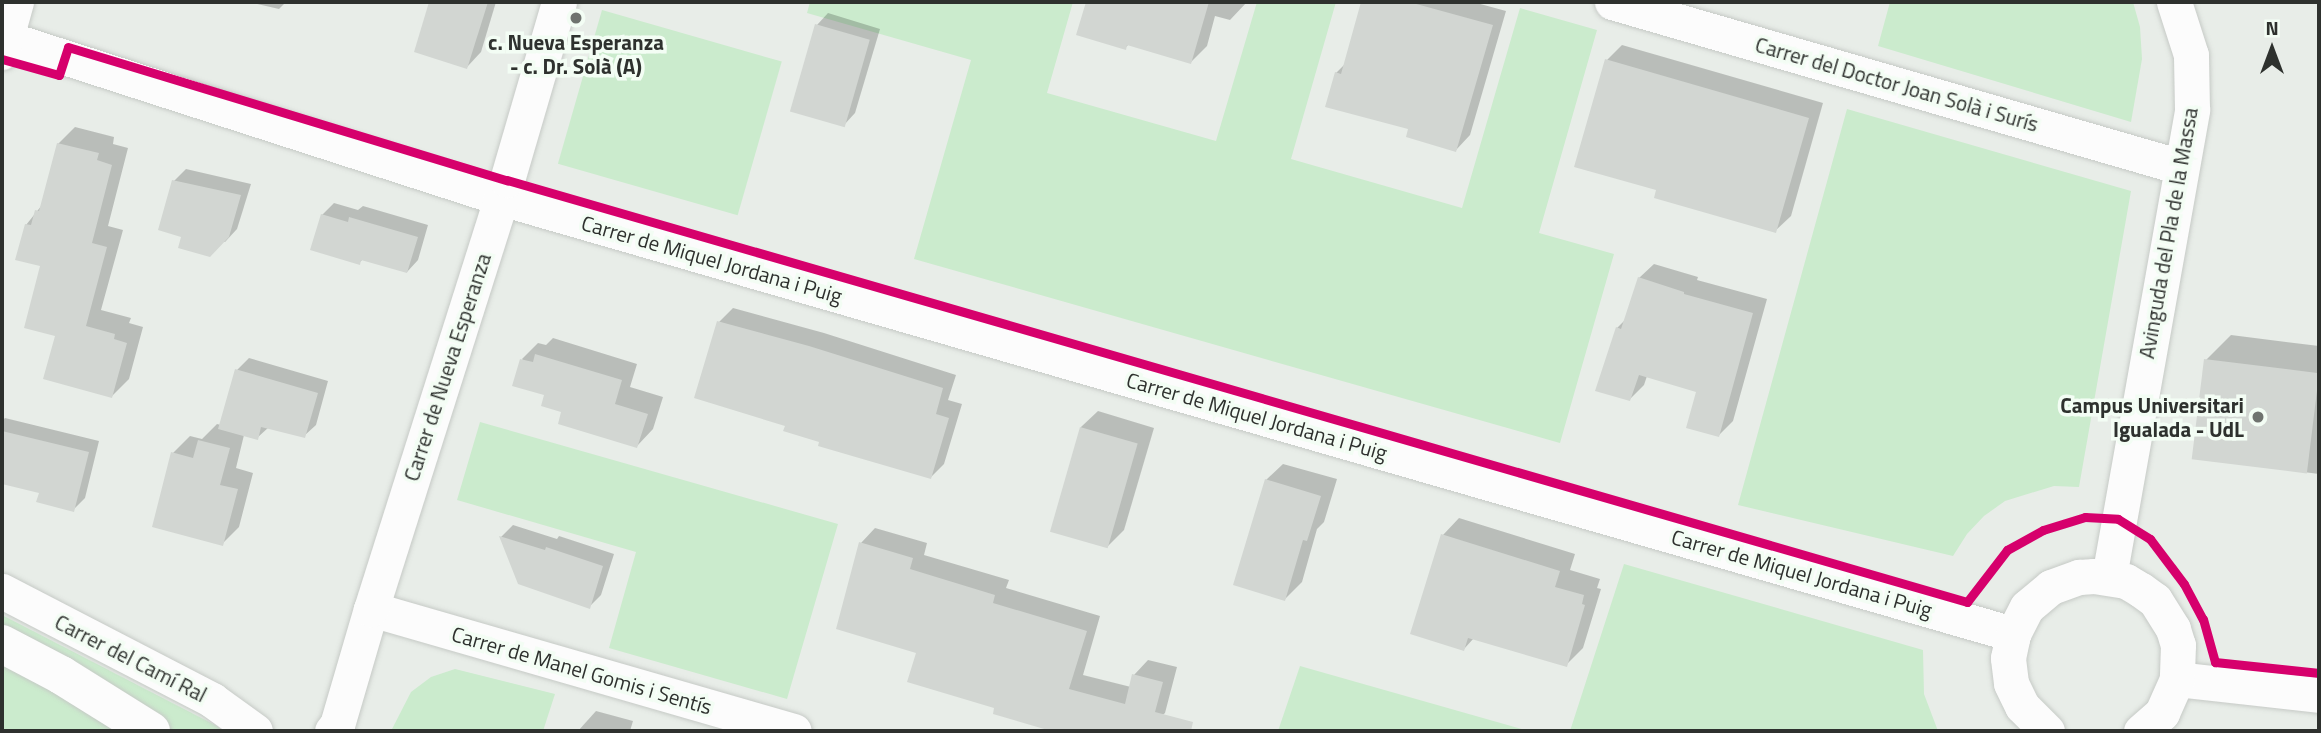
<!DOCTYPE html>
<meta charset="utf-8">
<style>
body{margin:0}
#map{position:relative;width:2321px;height:733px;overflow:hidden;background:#e8ede8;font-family:"Titillium Web",sans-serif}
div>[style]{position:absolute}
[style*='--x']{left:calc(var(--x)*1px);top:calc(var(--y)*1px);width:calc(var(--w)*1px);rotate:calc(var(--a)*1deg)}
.green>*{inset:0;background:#cbebcd;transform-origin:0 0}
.shadow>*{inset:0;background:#0003}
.building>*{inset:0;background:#d2d6d2;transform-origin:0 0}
.roads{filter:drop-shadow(0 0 2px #c6cac6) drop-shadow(0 0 2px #c6cac6)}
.minor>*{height:35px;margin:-17.5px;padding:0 17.5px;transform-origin:17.5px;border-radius:17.5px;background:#fcfcfc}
.tertiary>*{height:38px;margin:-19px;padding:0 19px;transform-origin:19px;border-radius:19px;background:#fcfcfc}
.cycleway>*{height:9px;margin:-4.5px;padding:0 4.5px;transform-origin:4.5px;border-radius:4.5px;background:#d6006c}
.dots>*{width:19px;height:19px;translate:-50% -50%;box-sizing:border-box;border:4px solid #f3fdf4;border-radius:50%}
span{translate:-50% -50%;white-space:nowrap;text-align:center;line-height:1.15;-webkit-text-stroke:7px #f3fdf4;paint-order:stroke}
.poi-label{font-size:21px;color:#2e312e;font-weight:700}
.right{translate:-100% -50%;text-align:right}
.street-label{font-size:21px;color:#2e312e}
.frame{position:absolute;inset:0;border:4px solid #2e312e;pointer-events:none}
.north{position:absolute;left:2237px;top:14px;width:70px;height:70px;-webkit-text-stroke:5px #f3fdf4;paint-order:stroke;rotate:0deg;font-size:19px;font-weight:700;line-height:28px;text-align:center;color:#2e312e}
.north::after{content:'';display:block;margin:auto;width:24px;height:32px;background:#2e312e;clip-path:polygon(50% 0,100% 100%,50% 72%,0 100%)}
</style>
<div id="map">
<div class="green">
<i style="clip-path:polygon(810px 2px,1073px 2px,1047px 93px,1216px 141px,1257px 2px,1336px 2px,1291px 159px,1462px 208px,1520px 8px,1597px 30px,1539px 233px,1614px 254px,1560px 443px,914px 259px,971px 60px,807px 13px)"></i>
<i style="clip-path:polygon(1890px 2px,2133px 2px,2140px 27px,2142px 59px,2131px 122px,1878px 46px)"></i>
<i style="left:602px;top:10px;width:187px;height:160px;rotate:16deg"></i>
<i style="clip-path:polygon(1847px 109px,2131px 191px,2079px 487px,2054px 486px,2005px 501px,1984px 516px,1967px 534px,1953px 556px,1738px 505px)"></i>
<i style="clip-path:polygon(480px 422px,838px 524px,787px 699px,609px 648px,636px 552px,457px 500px)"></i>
<i style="clip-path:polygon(1624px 564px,1923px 650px,1924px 694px,1938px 731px,1570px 731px)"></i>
<i style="clip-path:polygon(2px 615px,217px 726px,223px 731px,2px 731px)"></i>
<i style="clip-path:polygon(1300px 666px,1529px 731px,1278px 731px)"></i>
<i style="clip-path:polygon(455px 669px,555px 694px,543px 731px,391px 731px,411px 692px,431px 677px)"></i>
</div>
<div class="shadow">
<i style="clip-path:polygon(248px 2px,286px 2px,279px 9px)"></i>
<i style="clip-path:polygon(431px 2px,496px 2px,481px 52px,467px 67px,416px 51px)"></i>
<i style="clip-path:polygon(1088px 2px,1247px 2px,1230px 20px,1215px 16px,1207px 46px,1191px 62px,1129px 44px,1125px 48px,1078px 34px)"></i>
<i style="clip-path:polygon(1363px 2px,1473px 2px,1506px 11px,1470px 135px,1456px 150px,1410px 128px,1336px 73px,1346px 63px)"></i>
<i style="clip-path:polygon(828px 13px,880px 29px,855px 113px,844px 125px,817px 25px)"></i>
<i style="clip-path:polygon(1622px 45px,1823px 103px,1791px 216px,1775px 231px,1658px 189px,1607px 60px)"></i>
<i style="clip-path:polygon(75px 127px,114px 137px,113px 144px,128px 148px,108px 226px,123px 230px,101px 310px,131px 318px,129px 323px,143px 327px,129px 379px,112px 396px,57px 335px,42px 265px,26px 225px,42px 205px,58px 144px)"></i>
<i style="clip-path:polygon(186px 169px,251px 184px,237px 229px,225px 242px,183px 235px,174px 181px)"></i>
<i style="clip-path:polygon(334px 203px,358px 210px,363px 206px,428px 225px,418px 260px,407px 272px,363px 259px,359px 263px,322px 215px)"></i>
<i style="clip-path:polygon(1654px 264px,1698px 277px,1697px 280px,1767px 299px,1733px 421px,1719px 435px,1698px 391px,1647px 376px,1644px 385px,1630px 399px,1617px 328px,1626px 319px,1639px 278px)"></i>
<i style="clip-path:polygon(733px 308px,824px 333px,956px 375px,948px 400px,962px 404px,944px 464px,931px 477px,821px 441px,787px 424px,719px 322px)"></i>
<i style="clip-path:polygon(2231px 335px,2319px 346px,2319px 474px,2194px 458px,2206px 360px)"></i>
<i style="clip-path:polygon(553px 338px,637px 364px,630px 387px,663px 397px,653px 429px,637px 446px,563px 411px,546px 394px,522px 359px,538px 343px,546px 345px)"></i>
<i style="clip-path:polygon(249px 358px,328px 381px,316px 425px,304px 436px,269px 427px,257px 438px,244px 435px,236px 468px,253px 473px,239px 527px,222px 544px,173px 453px,190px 436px,202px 439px,217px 424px,221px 425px,237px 370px)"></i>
<i style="clip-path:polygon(1098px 411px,1154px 428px,1124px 530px,1107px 547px,1081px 427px)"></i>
<i style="clip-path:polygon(5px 418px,99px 441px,85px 498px,73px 510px,41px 492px,2px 483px,2px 421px)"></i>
<i style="clip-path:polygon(1283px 464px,1337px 479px,1324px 522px,1317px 529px,1302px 582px,1285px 599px,1266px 480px)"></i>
<i style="clip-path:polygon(1459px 518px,1575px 554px,1570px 570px,1600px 579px,1597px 588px,1601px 589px,1583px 648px,1566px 665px,1474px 638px,1464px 649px,1443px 535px)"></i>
<i style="clip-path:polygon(513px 525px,557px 539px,559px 536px,614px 554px,601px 595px,589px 607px,519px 583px,501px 537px)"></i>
<i style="clip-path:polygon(875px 528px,927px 543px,924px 555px,1009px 580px,1006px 588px,1100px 616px,1083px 675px,1131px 687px,1134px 675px,1148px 660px,1177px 667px,1165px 713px,1158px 719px,1155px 731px,1061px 731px,995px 713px,996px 707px,918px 652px,861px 543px)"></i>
<i style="clip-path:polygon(596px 711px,633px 721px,630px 731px,578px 731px)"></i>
</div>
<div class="building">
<i style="clip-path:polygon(429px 2px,488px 2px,467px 69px,414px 52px)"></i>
<i style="clip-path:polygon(1086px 2px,1209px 2px,1191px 64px,1127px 45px,1126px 50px,1076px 35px)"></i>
<i style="clip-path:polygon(1361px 2px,1409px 2px,1493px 25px,1456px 152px,1406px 137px,1408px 129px,1325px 107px,1335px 72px,1341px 74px)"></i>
<i style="left:815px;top:24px;width:57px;height:91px;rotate:16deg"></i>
<i style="clip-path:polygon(1605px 59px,1809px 118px,1776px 233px,1654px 198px,1656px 190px,1574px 167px)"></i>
<i style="clip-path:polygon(57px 143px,99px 153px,97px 160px,112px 165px,92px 243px,107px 247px,86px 326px,115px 334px,114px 339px,127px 343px,112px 398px,43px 379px,55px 336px,24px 328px,40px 266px,15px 260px,25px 224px,31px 225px,35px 210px,39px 211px)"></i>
<i style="clip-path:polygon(172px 180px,241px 195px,229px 237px,210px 257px,178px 248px,181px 237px,158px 230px)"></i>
<i style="clip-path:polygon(321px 214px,348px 222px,349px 217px,418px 237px,407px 273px,361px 260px,360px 265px,310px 250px)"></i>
<i style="clip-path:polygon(1638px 277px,1684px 292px,1684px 294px,1753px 313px,1719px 437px,1686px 428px,1696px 392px,1639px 375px,1630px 401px,1595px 391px,1616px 327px,1621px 329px)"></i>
<i style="clip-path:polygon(717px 321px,809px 346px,943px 388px,936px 414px,949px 418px,931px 479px,818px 446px,819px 442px,783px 431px,785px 426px,694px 398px)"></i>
<i style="clip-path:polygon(535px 354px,622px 380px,615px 404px,648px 414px,637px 448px,558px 424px,561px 412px,541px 406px,544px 395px,512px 386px,520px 359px,533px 362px)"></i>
<i style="left:2204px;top:359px;width:116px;height:101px;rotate:7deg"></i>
<i style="clip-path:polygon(235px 369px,318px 393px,305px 438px,261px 427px,258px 440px,218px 429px)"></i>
<i style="left:1080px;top:427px;width:60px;height:109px;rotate:16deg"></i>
<i style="clip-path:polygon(2px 431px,89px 452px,74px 512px,36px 502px,39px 493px,2px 484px)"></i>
<i style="clip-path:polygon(198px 440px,230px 448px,220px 485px,238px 489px,223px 546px,152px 527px,171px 452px,193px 458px)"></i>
<i style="clip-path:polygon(1265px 479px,1321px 496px,1307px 541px,1303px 540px,1285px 601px,1233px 585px)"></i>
<i style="clip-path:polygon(1441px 534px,1560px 571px,1555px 587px,1584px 595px,1582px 604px,1585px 605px,1567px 667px,1468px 638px,1464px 651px,1410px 634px)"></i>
<i style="clip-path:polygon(499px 536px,545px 550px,546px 547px,603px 566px,590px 609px,518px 584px)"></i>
<i style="clip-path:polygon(859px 542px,913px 558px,910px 569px,995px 595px,993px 603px,1087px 631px,1069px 689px,1125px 704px,1132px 674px,1163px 682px,1155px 712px,1193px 722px,1191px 731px,1051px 731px,993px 714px,994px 708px,907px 682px,916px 653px,836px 629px)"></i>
</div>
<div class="roads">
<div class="minor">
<i style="--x:1612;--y:2;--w:592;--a:16.17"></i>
<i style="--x:2;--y:37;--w:524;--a:17.88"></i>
<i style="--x:501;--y:198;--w:1574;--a:16.09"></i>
<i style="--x:2;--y:52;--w:52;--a:-74.4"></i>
<i style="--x:2109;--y:577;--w:475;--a:-79.9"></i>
<i style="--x:2192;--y:109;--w:54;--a:-91.1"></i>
<i style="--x:2191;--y:55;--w:56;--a:-107.8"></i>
<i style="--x:2;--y:591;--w:237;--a:27.4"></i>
<i style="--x:212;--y:700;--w:53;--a:35.8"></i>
<i style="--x:371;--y:609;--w:440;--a:16.1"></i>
<i style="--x:2177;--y:679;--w:143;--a:6.4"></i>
<i style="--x:332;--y:731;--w:8;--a:-50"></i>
<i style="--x:337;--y:725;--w:121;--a:-73.7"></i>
<i style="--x:371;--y:609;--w:450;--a:-72.4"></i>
<i style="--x:507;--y:180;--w:185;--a:-73.7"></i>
<i style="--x:2047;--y:731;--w:35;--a:-135"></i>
<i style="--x:2022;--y:706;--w:25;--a:-116"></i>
<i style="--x:2011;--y:683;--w:25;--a:-97"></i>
<i style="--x:2008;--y:658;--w:25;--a:-78"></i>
<i style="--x:2013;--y:634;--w:30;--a:-63"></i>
<i style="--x:2027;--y:607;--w:31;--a:-40"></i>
<i style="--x:2051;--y:587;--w:30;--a:-20"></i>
<i style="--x:2079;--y:577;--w:15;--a:-4"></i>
<i style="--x:2094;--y:576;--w:32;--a:9"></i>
<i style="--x:2126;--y:581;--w:17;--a:31"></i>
<i style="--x:2141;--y:590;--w:17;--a:36"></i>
<i style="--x:2155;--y:600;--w:34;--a:58"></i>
<i style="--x:2173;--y:629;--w:17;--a:73"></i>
<i style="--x:2178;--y:645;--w:34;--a:92"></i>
<i style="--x:2177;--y:679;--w:37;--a:114"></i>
<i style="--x:2162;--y:713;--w:28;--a:139"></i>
</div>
<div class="tertiary">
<i style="--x:2;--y:644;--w:67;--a:27.7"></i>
<i style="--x:61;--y:675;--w:106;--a:31.9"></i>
</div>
</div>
<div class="cycleway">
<i style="--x:2;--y:59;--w:59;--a:15.7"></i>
<i style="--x:59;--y:75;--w:29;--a:-72"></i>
<i style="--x:68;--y:47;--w:459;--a:16.9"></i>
<i style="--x:507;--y:180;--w:1520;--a:16.12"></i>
<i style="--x:1967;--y:602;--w:66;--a:-52.4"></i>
<i style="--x:2007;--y:550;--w:41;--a:-29.1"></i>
<i style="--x:2043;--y:530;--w:44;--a:-17.2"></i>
<i style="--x:2085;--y:517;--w:33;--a:3"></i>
<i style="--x:2118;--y:519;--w:38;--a:32"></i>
<i style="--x:2150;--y:539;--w:56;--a:52.9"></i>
<i style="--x:2184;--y:584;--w:40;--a:62"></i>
<i style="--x:2203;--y:619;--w:45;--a:74.4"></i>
<i style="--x:2215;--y:662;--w:105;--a:6"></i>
</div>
<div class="dots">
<i style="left:576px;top:18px;background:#6f736f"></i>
<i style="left:2258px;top:417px;background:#6f736f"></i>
</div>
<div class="poi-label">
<span style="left:576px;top:54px">c. Nueva Esperanza<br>- c. Dr. Solà (A)</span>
<span class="right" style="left:2244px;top:417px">Campus Universitari<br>Igualada - UdL</span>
</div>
<div class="street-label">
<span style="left:1897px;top:84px;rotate:16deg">Carrer del Doctor Joan Solà i Surís</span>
<span style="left:2168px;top:233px;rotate:-80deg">Avinguda del Pla de la Massa</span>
<span style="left:712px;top:259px;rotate:16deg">Carrer de Miquel Jordana i Puig</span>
<span style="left:447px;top:367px;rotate:-72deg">Carrer de Nueva Esperanza</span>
<span style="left:1257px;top:416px;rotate:16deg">Carrer de Miquel Jordana i Puig</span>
<span style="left:1802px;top:573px;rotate:16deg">Carrer de Miquel Jordana i Puig</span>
<span style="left:131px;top:658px;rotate:27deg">Carrer del Camí Ral</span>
<span style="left:582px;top:670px;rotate:16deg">Carrer de Manel Gomis i Sentís</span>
</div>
<div class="frame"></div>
<div class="north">N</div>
</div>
